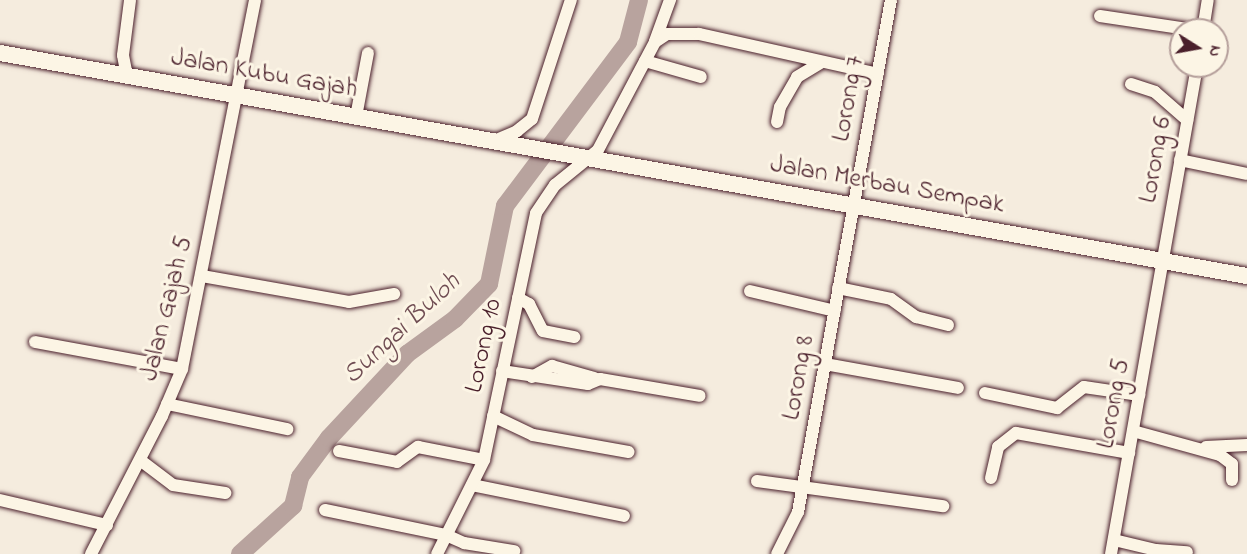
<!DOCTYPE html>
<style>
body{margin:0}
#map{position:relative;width:1247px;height:554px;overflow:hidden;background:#f5ecde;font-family:"Indie Flower",sans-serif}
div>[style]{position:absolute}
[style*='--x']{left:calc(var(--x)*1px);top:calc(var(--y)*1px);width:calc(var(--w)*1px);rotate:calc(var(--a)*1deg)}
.river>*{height:18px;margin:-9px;padding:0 9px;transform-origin:9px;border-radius:9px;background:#b8a39e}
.roads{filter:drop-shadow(0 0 2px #4a1f2b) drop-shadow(0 0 2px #4a1f2b)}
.street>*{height:12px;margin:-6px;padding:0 6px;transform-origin:6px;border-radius:6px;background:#fcf5e5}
.secondary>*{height:16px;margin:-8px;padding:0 8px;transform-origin:8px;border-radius:8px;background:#fcf5e5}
span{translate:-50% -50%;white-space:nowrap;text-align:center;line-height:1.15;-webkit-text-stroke:6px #fcf5e5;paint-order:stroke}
.street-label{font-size:26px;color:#4a1f2b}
.water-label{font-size:27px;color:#704d53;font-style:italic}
.north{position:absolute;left:1169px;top:18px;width:60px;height:60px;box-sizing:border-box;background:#fcf5e5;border:2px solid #b59f9b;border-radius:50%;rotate:101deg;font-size:16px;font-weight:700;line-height:24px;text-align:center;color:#4a1f2b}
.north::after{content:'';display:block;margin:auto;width:21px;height:27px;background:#4a1f2b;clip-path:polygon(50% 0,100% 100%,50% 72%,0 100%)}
</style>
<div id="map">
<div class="river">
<i style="--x:240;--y:554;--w:72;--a:-42.2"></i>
<i style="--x:293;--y:506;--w:30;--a:-76"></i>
<i style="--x:300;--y:477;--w:49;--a:-53.4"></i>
<i style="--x:329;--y:438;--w:115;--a:-47.1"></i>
<i style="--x:407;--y:354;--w:59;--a:-36.1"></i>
<i style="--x:455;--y:319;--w:49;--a:-45.8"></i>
<i style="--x:489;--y:284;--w:80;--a:-78.4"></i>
<i style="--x:505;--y:206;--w:205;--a:-53.1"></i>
<i style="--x:628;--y:42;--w:43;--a:-75.3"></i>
</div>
<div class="roads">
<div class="street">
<i style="--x:1100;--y:16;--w:95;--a:8.5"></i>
<i style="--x:1203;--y:30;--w:30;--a:-81"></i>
<i style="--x:655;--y:41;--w:44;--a:-69.9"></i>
<i style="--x:645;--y:61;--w:58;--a:15.9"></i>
<i style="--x:127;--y:76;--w:21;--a:-101"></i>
<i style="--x:123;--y:55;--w:55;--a:-82.7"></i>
<i style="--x:1131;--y:84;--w:25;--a:18"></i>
<i style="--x:1155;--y:92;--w:43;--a:41.2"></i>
<i style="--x:356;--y:117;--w:65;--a:-79.4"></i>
<i style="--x:777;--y:122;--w:15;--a:-79"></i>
<i style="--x:780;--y:107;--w:34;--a:-60"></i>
<i style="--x:797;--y:77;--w:27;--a:-31"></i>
<i style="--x:494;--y:141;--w:25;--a:-23"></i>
<i style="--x:517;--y:131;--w:19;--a:-39"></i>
<i style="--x:532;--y:119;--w:125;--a:-71.9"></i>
<i style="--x:1180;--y:160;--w:68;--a:11.8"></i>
<i style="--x:202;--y:276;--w:149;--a:10"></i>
<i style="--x:349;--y:302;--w:46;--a:-10.1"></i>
<i style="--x:838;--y:288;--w:54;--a:11.7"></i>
<i style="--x:891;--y:299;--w:31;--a:36"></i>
<i style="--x:916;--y:317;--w:33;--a:14"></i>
<i style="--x:750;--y:291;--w:87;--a:13.2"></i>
<i style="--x:518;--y:298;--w:13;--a:29"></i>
<i style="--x:529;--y:304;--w:30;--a:63"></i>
<i style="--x:543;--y:331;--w:32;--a:11"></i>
<i style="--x:35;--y:342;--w:149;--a:10.4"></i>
<i style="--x:825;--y:364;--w:135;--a:10.2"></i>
<i style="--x:502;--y:371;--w:87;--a:8.6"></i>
<i style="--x:588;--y:384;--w:13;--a:-23"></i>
<i style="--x:600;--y:379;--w:101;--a:9.6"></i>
<i style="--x:532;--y:377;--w:23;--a:-29"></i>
<i style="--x:552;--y:366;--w:44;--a:15.9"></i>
<i style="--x:985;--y:393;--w:74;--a:11.8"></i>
<i style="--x:1057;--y:408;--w:34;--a:-38"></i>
<i style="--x:1084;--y:387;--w:56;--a:8.3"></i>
<i style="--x:167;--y:404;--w:123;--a:11.8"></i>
<i style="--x:493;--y:416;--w:44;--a:25.4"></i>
<i style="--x:533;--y:435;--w:97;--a:10.1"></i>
<i style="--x:1133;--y:431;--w:90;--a:15.4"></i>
<i style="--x:1220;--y:455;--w:15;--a:37"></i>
<i style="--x:1232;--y:464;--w:16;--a:90"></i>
<i style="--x:1206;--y:447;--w:41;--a:-2.8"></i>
<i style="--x:339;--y:451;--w:59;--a:10.7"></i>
<i style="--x:397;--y:462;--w:26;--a:-36"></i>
<i style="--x:418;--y:447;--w:67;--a:11.1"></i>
<i style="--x:140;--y:460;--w:41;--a:37.1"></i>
<i style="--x:173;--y:485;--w:53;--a:8.7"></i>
<i style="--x:991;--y:478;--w:32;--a:-77"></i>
<i style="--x:998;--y:447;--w:23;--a:-38"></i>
<i style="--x:1016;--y:433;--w:115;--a:10"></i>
<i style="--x:757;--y:481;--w:188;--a:7.7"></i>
<i style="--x:472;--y:485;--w:155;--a:11.5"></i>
<i style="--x:0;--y:500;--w:110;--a:13.2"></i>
<i style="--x:325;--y:510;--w:124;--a:11.7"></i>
<i style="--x:446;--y:535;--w:20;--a:24"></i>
<i style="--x:464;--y:543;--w:51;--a:9.1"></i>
<i style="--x:1114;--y:540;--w:43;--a:13.4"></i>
<i style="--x:1156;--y:550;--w:31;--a:4"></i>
<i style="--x:91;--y:554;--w:155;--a:-62.8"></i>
<i style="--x:162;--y:416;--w:51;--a:-66.9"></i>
<i style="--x:182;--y:369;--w:376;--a:-78.8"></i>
<i style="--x:437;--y:554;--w:105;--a:-63.4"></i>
<i style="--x:484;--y:460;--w:252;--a:-78.1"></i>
<i style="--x:536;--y:213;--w:34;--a:-56"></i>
<i style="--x:555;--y:185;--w:55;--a:-39.1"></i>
<i style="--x:598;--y:150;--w:122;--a:-62.2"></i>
<i style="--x:655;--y:42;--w:14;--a:-34"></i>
<i style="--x:667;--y:34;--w:32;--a:0"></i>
<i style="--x:699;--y:34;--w:183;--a:12.6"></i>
<i style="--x:777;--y:554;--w:47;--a:-63.4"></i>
<i style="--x:798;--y:512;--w:520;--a:-79.71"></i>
<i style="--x:1111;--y:554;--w:496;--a:-80"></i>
</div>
<div class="secondary">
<i style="--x:0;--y:53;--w:1267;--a:10.14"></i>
</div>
</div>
<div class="street-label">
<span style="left:264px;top:75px;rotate:10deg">Jalan Kubu Gajah</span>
<span style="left:850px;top:99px;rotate:-80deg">Lorong 7</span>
<span style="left:1157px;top:160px;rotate:-80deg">Lorong 6</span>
<span style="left:887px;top:186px;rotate:10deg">Jalan Merbau Sempak</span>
<span style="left:168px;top:309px;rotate:-76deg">Jalan Gajah 5</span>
<span style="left:485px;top:346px;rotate:-78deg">Lorong 10</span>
<span style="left:800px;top:378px;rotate:-80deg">Lorong 8</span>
<span style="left:1115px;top:404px;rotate:-80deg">Lorong 5</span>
</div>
<div class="water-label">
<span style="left:402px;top:329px;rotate:-43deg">Sungai Buloh</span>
</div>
<div class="north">N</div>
</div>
